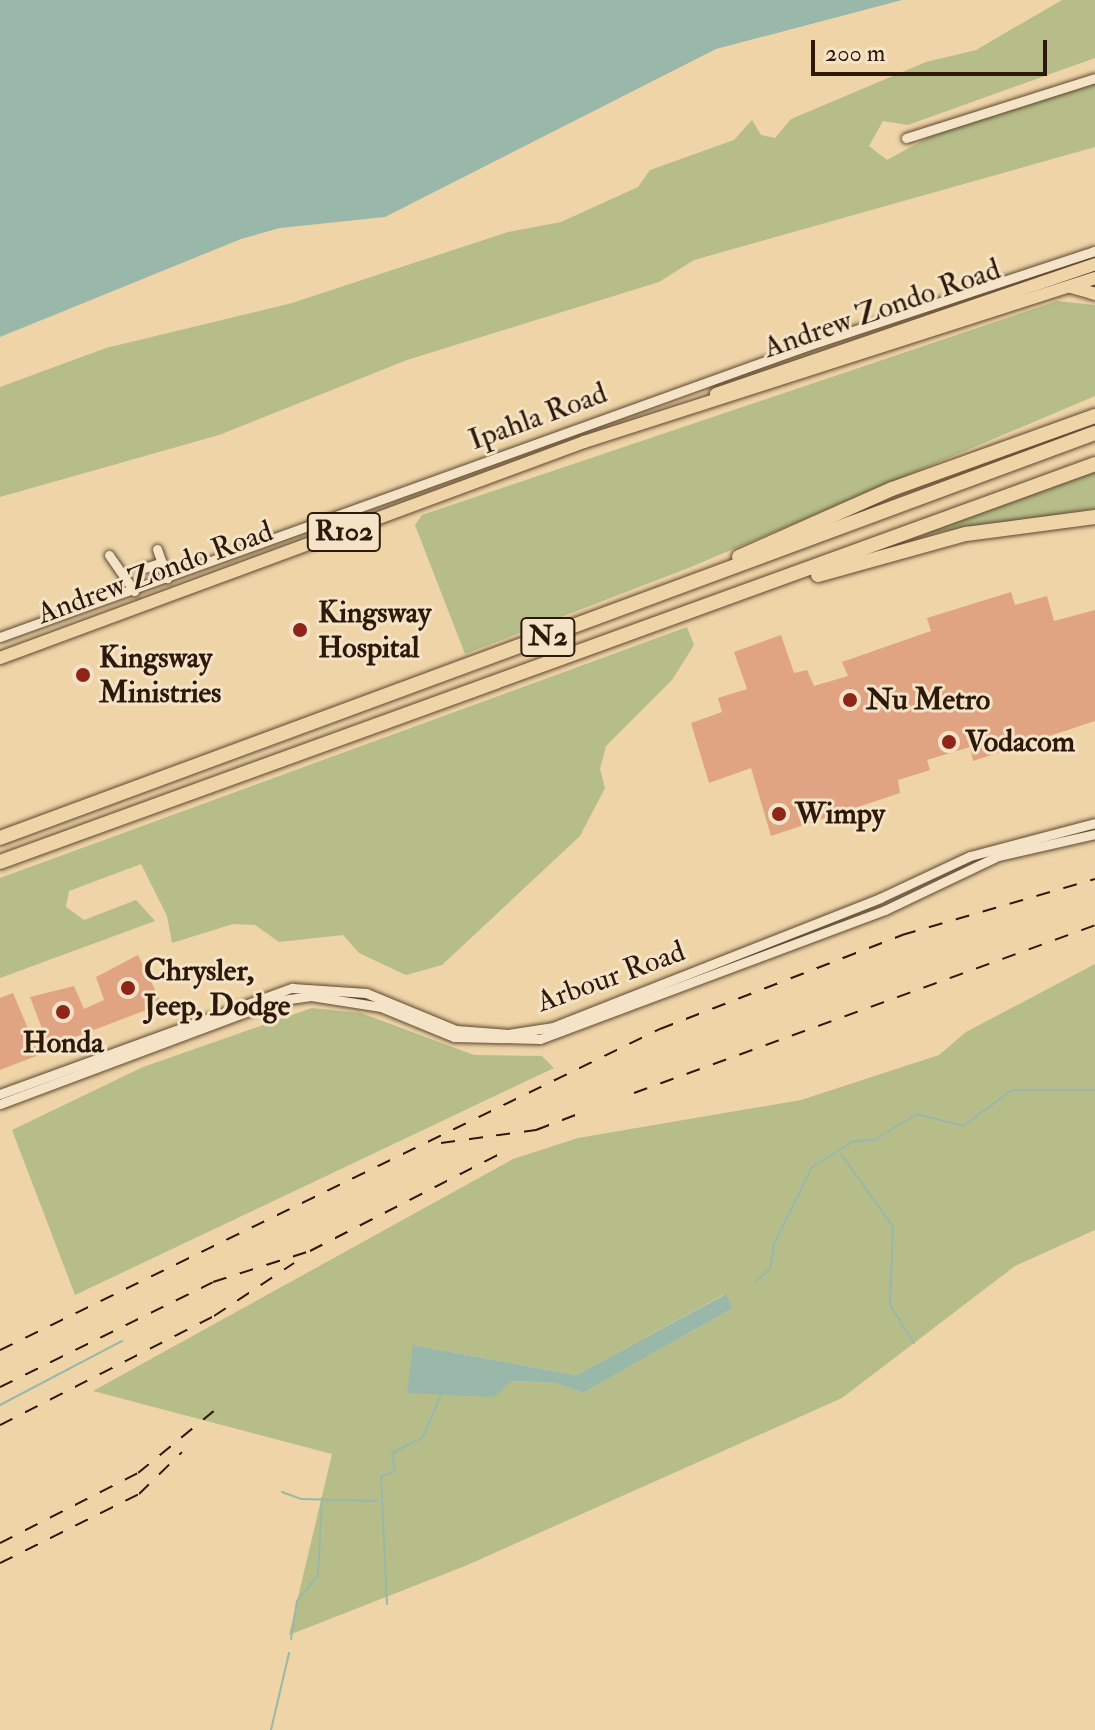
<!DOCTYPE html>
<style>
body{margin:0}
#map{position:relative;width:1095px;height:1730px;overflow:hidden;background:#eed4a7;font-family:"IM FELL Double Pica",serif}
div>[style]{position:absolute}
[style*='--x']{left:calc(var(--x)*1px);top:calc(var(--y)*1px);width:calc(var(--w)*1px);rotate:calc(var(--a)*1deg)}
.green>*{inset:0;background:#b6bd89}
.water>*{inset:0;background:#99b8aa}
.stream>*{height:2px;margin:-1px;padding:0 1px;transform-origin:1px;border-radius:1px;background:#99b8aa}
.building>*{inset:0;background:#e0a483}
.roads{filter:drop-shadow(0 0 2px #5d4730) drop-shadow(0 0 2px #5d4730)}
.minor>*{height:9px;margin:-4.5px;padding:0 4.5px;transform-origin:4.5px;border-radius:4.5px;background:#f4e3c6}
.major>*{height:12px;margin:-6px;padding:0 6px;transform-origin:6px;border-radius:6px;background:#eed4a7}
.highway>*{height:14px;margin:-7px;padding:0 7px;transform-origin:7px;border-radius:7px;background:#eed4a7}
.rail>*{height:2px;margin-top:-1px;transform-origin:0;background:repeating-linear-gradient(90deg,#2d1809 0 14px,transparent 0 28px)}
.dots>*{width:22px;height:22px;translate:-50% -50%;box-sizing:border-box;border:4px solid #f4e3c6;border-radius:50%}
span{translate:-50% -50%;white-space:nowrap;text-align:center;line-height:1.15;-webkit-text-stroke:6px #f4e3c6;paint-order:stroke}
.shield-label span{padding:2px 6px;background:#f4e3c6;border:2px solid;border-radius:6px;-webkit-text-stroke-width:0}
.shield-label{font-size:28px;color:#2d1809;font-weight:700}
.street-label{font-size:30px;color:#2d1809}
.poi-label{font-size:30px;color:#2d1809;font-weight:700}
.left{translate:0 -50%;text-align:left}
.scale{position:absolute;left:811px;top:40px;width:236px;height:36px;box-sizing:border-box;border:4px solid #2d1809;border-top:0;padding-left:10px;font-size:24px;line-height:28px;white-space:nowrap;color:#2d1809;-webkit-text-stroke:6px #f4e3c6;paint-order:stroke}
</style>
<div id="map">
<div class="green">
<i style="clip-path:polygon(1062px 0,1095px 0,1095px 58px,908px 125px,883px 121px,869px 146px,887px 160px,953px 124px,1095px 82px,1095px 147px,694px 260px,659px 282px,407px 360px,219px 435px,0 497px,0 387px,106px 348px,292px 303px,508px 232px,561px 222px,638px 187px,650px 170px,734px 140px,752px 120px,761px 135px,775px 138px,791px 119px,926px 62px,976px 50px)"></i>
<i style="clip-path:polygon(1057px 301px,1095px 305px,1095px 396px,691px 567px,465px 654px,415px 525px,422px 515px)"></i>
<i style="clip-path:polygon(1095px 471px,1095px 509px,917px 535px)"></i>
<i style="clip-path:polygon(687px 627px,694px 645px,672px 680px,606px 746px,600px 769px,605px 788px,580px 836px,442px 965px,406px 975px,359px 953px,343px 935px,279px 942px,255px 925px,233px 924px,172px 943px,167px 916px,141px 864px,69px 891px,66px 907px,84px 920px,136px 900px,155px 921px,0 978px,0 878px)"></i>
<i style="clip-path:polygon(evenodd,1095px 964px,1095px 1230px,1015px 1266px,842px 1398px,465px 1566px,289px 1635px,332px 1454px,93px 1391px,513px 1159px,578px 1138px,801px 1100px,939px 1055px,966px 1032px,1095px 964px,725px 1294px,733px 1308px,583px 1393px,556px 1383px,512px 1381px,413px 1345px,576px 1375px,725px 1294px)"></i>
<i style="clip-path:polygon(312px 1008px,361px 1013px,474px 1055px,542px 1056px,554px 1068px,75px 1295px,12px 1130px,143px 1067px)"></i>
</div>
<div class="water">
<i style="clip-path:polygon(0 0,902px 0,716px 49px,385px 217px,280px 228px,241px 239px,0 337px)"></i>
<i style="clip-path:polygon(726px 1294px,733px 1308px,583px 1393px,556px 1383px,512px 1381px,493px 1397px,407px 1393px,413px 1345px,576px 1375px)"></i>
</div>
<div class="stream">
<i style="--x:841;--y:1154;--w:90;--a:54.5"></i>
<i style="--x:893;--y:1227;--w:78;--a:92.2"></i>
<i style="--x:890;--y:1305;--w:45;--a:57.7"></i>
<i style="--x:755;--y:1282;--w:20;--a:-41"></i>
<i style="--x:770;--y:1269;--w:25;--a:-81"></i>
<i style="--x:774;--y:1244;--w:86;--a:-63.7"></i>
<i style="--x:812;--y:1167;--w:49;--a:-31.8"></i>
<i style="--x:854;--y:1141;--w:20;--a:-3"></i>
<i style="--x:874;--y:1140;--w:50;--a:-31.2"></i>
<i style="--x:917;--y:1114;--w:48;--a:14.6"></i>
<i style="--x:963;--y:1126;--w:61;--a:-36.3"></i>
<i style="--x:1012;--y:1090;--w:83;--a:0"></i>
<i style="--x:0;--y:1405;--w:138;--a:-27.7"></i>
<i style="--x:282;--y:1492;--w:20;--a:20"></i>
<i style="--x:301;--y:1499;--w:77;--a:1.5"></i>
<i style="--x:387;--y:1604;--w:127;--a:-92.7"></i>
<i style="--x:381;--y:1477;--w:15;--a:-23"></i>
<i style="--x:395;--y:1471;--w:18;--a:-99"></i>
<i style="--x:392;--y:1453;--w:35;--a:-27"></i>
<i style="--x:423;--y:1437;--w:49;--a:-67.1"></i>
<i style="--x:291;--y:1639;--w:38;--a:-81"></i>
<i style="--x:297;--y:1601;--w:33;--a:-51"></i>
<i style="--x:318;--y:1575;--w:77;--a:-87"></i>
<i style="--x:271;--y:1730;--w:79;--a:-76.8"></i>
</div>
<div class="building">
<i style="clip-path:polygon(1011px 592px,1015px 605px,1047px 596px,1054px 621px,1095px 610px,1095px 721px,973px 761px,970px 747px,927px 760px,930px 770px,898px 780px,900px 793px,771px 836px,751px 768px,709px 783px,691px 723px,722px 712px,718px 698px,747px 689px,734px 652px,781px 635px,794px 673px,807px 670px,814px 686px,848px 676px,842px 662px,931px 631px,927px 618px)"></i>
<i style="clip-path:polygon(138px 955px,162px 1004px,49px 1047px,30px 997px,74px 986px,84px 1009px,104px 1000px,96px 977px)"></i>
<i style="clip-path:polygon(13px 993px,39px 1055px,0 1070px,0 998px)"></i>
</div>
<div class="roads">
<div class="minor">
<i style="--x:906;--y:138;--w:198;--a:-17.6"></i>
<i style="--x:157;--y:549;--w:31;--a:71"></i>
<i style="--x:109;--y:555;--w:44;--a:55.2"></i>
<i style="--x:141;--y:569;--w:22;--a:-18"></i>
<i style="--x:0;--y:637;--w:858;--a:-19.83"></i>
<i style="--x:807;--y:346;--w:303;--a:-18.3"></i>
<i style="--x:0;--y:1094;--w:311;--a:-20"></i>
<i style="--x:292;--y:988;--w:74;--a:3.9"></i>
<i style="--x:366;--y:993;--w:97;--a:22.3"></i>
<i style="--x:456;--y:1030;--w:52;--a:4.4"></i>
<i style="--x:508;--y:1034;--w:46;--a:-8.8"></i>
<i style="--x:553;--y:1027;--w:352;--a:-21.5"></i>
<i style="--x:880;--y:898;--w:99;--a:-25"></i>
<i style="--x:970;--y:856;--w:129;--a:-14.8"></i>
<i style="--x:0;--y:1104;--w:294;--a:-20.5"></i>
<i style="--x:275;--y:1001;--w:36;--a:-8"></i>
<i style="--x:311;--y:996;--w:71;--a:8.9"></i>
<i style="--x:381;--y:1007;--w:79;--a:22.3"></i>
<i style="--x:454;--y:1037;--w:86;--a:1.3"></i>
<i style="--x:540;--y:1039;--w:368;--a:-20.5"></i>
<i style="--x:885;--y:910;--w:125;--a:-25.5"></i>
<i style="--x:998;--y:856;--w:99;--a:-12.8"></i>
</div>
<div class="major">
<i style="--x:1071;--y:287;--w:25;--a:16"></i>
<i style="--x:716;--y:394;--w:401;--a:-18.9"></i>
<i style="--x:0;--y:658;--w:623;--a:-20.3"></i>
<i style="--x:584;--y:442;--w:537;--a:-17.79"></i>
</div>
<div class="highway">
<i style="--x:739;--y:557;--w:167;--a:-24"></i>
<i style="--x:892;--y:489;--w:216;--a:-19.8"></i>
<i style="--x:818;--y:575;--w:154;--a:-15.5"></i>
<i style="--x:966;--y:534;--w:130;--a:-7.5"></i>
<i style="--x:0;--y:838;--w:1167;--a:-20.3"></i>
<i style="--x:0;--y:862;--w:1165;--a:-19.97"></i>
</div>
</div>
<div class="rail">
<i style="--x:634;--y:1093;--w:491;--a:-20"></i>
<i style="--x:441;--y:1143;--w:96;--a:-7.8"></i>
<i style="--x:536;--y:1130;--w:45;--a:-20.9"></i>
<i style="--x:0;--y:1350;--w:734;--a:-25.94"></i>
<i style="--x:660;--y:1029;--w:260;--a:-21.2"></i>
<i style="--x:902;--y:935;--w:201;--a:-16.2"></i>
<i style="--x:0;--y:1387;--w:237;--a:-26.2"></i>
<i style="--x:213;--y:1282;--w:102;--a:-17.7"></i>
<i style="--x:310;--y:1251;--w:211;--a:-27.1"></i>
<i style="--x:0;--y:1425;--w:240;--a:-27"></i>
<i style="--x:214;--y:1316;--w:96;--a:-33.5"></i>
<i style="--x:0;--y:1543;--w:155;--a:-26.9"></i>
<i style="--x:138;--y:1473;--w:106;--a:-39.3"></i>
<i style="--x:0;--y:1563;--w:155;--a:-26.4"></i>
<i style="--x:139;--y:1494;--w:60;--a:-44.3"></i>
</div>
<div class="dots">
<i style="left:300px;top:630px;background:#8f2418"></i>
<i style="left:83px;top:675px;background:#8f2418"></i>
<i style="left:850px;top:700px;background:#8f2418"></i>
<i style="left:949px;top:742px;background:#8f2418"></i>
<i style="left:779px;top:814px;background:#8f2418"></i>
<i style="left:128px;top:988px;background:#8f2418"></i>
<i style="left:63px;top:1012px;background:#8f2418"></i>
</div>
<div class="shield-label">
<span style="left:344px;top:532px">R102</span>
<span style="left:548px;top:637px">N2</span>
</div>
<div class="street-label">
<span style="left:882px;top:309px;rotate:-19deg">Andrew Zondo Road</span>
<span style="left:538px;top:417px;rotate:-20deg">Ipahla Road</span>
<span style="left:155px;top:573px;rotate:-20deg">Andrew Zondo Road</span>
<span style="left:611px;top:977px;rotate:-20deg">Arbour Road</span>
</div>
<div class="poi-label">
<span class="left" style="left:318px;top:630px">Kingsway<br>Hospital</span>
<span class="left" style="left:99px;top:675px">Kingsway<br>Ministries</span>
<span class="left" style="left:866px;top:700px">Nu Metro</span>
<span class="left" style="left:965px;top:742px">Vodacom</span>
<span class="left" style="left:795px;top:814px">Wimpy</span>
<span class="left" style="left:144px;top:988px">Chrysler,<br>Jeep, Dodge</span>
<span style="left:63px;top:1043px">Honda</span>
</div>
<div class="scale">200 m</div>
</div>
